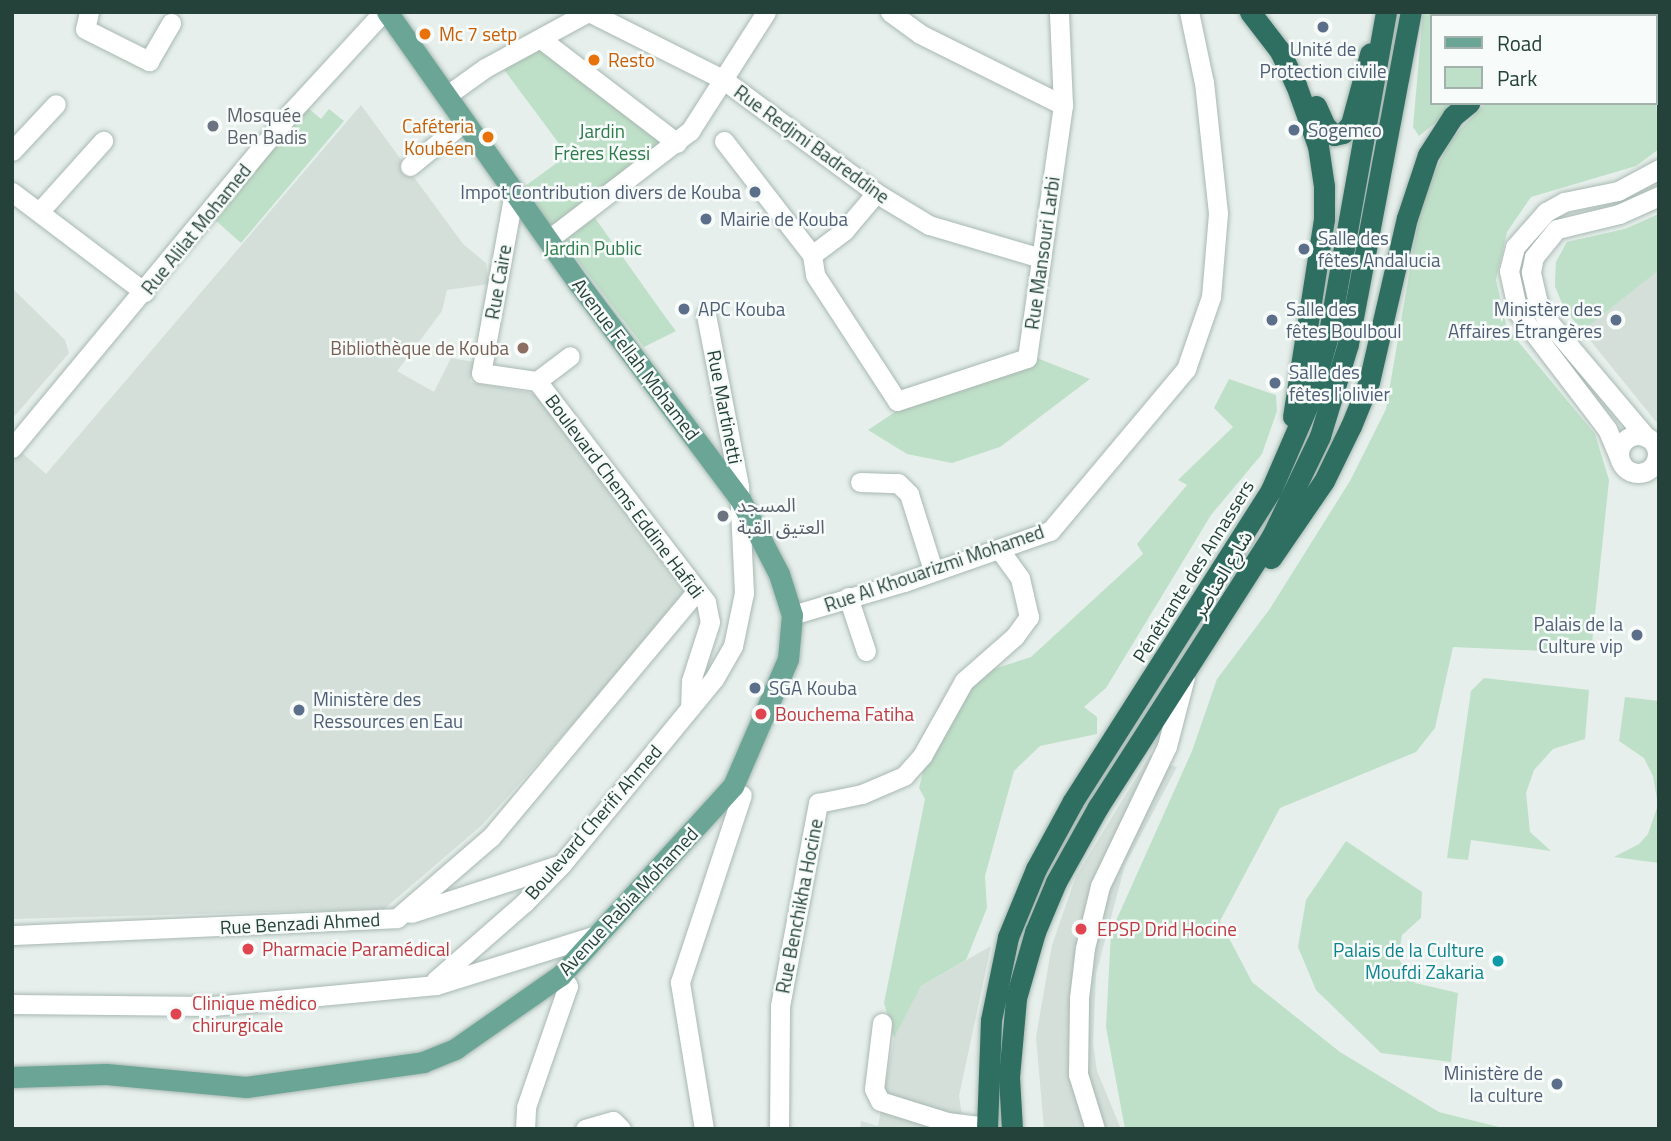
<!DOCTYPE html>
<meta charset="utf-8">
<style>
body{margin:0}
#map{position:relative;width:1671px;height:1141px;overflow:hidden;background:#e6efeb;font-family:"Titillium Web","Noto Sans Arabic",sans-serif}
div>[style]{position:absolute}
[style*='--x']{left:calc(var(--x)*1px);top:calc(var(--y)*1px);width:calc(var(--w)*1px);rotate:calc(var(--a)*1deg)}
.built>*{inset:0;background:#d4dfda}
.green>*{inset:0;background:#bfe0c8}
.roads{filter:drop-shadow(0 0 2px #a8b8b2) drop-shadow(0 0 2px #a8b8b2)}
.minor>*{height:19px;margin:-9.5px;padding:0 9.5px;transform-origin:9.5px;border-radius:9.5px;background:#fff}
.minor>.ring{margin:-9.5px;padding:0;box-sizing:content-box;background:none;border:19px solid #fff;border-radius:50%}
.major>*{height:21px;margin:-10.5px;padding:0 10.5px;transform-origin:10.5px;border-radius:10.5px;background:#6aa596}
.highway>*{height:21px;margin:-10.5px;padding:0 10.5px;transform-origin:10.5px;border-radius:10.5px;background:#2f6f62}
.dots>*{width:19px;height:19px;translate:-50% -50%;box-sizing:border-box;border:4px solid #f7fbf9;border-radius:50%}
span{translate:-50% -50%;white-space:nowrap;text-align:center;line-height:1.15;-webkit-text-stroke:5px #f7fbf9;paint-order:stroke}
.food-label{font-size:19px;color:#c56008}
.left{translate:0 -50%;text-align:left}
.right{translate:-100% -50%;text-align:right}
.service-label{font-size:19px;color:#4e5e75}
.worship-label{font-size:19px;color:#5b616d}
.park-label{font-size:19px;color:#2d7a4b}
.street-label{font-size:19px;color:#24423a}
.education-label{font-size:19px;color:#785e54}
.health-label{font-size:19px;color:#be3a42}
.culture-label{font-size:19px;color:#0d838f}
.frame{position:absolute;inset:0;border:14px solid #24423a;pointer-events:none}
.legend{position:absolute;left:1430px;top:14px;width:228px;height:91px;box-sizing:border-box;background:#f7fbf9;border:2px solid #a3b1ad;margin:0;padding:9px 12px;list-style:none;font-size:21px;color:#24423a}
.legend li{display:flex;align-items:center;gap:14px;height:35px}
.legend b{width:35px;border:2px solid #a3b1ad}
</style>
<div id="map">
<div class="built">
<i style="clip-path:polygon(361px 105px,463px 244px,486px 263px,489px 284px,447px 290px,442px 311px,397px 371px,434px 392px,451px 358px,474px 362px,470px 382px,542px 395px,690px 594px,482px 825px,384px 909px,12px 919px,12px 460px,20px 451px,46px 474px)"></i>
<i style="clip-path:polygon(1659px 214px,1659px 423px,1657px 423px,1564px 308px,1555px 286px,1556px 262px,1567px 242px,1625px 229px)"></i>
<i style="clip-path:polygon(12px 288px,65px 340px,69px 353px,12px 419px)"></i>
<i style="clip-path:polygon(1150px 755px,1160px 755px,1167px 764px,1177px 767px,1125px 865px,1096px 974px,1093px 1044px,1097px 1071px,1121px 1129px,1044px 1129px,1036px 1037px,1052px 945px,1076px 876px)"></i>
<i style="clip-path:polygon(991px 946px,959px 1096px,964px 1129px,860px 1129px,861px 1121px,878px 1126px,896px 1027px,921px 986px)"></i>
</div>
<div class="green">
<i style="clip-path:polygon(1423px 12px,1444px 16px,1431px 16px,1431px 103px,1460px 103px,1419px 136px,1413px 127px)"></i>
<i style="clip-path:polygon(540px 46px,667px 142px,553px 228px,521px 189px,565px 157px,563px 149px,499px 63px)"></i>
<i style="clip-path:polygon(1655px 81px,1659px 149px,1636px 166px,1531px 197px,1507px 232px,1496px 280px,1507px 328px,1595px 434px,1609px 480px,1591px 653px,1453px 647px,1435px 728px,1416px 752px,1280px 808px,1220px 921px,1252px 982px,1340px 1052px,1439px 1112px,1507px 1129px,1125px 1129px,1106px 1027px,1111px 932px,1192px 751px,1217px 679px,1269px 610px,1350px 481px,1386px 409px,1422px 198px,1451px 139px,1486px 103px,1655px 103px)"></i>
<i style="clip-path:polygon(308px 108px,321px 119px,329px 109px,344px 121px,241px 243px,214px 219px)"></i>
<i style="clip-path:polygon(1659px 214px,1659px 270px,1582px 331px,1564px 308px,1555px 286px,1556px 262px,1567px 242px,1625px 229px)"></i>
<i style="clip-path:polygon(595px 218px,664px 315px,676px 331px,644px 347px,562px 240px)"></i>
<i style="clip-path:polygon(1037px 358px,1090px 379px,1000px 447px,952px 463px,907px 454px,868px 430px,901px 408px)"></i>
<i style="clip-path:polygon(1229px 379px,1276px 395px,1277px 411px,1262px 454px,1211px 515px,1106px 688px,1084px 707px,1097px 717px,1097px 734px,1040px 746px,1014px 771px,985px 876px,987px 908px,966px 960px,921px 986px,894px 1038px,884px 1003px,925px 799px,919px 788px,933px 733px,976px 667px,994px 669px,1031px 657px,1143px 554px,1137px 544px,1187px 485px,1178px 480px,1233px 427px,1214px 408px)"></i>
<i style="clip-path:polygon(1484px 678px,1589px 690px,1585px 739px,1553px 749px,1534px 770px,1526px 793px,1530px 832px,1551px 851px,1471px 840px,1468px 860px,1447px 858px,1471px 691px)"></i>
<i style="clip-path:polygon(1625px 697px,1659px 701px,1659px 863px,1614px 857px,1639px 844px,1648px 834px,1658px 805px,1653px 776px,1644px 758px,1619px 741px)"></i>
<i style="clip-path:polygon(1346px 841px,1422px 892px,1421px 918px,1402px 935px,1398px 958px,1415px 983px,1458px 993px,1451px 1062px,1381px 1053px,1316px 990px,1298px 947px,1306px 900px)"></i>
</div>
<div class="roads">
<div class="minor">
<i style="--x:89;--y:12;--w:17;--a:103"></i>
<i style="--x:85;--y:29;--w:72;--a:26.6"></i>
<i style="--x:149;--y:61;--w:44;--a:-59.9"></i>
<i style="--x:589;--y:12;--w:151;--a:26.7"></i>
<i style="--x:724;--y:80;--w:189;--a:36.6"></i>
<i style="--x:876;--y:193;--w:62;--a:31.1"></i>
<i style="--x:929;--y:225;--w:117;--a:16.4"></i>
<i style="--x:890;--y:12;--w:37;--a:36"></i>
<i style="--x:920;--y:34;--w:160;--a:26.4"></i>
<i style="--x:541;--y:39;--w:171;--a:37.4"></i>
<i style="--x:446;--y:96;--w:48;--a:-35.7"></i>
<i style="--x:485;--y:68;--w:117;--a:-28.5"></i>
<i style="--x:724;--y:141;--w:144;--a:52.3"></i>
<i style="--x:812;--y:255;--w:20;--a:81"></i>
<i style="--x:815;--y:275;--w:150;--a:56.9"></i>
<i style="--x:897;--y:401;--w:137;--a:-18.3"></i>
<i style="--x:1027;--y:358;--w:256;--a:-81.9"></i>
<i style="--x:1063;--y:105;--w:93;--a:-92.5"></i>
<i style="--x:12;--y:151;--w:64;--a:-46.9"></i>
<i style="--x:410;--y:166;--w:70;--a:-39.2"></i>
<i style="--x:12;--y:192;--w:166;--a:37.1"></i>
<i style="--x:514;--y:192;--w:184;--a:100.3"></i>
<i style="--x:481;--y:373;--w:57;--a:8.1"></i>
<i style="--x:537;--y:381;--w:278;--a:52.6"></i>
<i style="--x:706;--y:602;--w:20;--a:79"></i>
<i style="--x:710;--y:622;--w:62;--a:107.9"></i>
<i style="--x:691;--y:681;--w:27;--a:92"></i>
<i style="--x:39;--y:212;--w:96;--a:-48"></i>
<i style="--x:549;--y:239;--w:178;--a:-37.5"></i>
<i style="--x:690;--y:131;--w:141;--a:-57.4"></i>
<i style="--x:812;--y:255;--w:40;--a:-37"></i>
<i style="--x:844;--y:231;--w:50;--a:-49.9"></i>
<i style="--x:537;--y:381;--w:41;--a:-37.1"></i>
<i class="ring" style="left:1619px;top:435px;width:19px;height:19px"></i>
<i style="--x:1646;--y:437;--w:153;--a:-130.2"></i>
<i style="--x:1547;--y:320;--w:19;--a:-118"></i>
<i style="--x:1538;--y:303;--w:32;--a:-103"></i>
<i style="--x:1531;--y:272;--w:15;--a:-79"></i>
<i style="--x:1534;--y:257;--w:36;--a:-51"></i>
<i style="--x:1557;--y:229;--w:64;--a:-13.6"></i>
<i style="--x:1619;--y:214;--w:44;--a:-24.2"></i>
<i style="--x:12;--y:448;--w:438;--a:-50.3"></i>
<i style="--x:292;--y:111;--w:134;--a:-47.4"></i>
<i style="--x:1619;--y:457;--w:30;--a:-113"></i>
<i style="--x:1607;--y:429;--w:147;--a:-127.3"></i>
<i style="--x:1518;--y:312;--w:42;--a:-102.4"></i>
<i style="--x:1509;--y:271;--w:25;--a:-76"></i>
<i style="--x:1515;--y:247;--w:47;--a:-48.5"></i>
<i style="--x:1546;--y:212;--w:21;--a:-29"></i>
<i style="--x:1564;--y:202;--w:55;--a:-11.5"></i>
<i style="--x:1618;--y:191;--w:47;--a:-28.2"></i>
<i style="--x:860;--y:482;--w:38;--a:2"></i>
<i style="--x:898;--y:483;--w:16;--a:45"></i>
<i style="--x:909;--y:494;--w:80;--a:72.5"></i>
<i style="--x:848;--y:597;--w:57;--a:71.6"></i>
<i style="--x:792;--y:615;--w:117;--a:-16.4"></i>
<i style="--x:904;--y:582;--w:155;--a:-19.3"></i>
<i style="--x:1050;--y:531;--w:212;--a:-50"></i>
<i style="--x:1186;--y:369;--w:76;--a:-70.9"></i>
<i style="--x:1211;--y:297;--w:84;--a:-85.2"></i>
<i style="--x:1218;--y:213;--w:131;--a:-96.1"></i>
<i style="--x:1204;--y:83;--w:73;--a:-101.9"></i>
<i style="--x:411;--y:913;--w:156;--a:-18"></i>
<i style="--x:12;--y:935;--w:385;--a:-2.5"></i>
<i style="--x:397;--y:918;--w:124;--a:-40.8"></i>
<i style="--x:491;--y:837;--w:319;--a:-50.1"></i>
<i style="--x:436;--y:985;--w:172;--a:-17.3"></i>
<i style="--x:12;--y:1004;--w:201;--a:0.6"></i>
<i style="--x:213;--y:1006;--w:224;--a:-5.4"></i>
<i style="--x:436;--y:985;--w:5;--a:-90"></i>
<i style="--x:436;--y:980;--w:117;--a:-41.2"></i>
<i style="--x:524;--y:903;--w:54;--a:-45.7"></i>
<i style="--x:562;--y:864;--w:239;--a:-50.6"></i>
<i style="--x:714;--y:679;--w:38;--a:-60"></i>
<i style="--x:733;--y:646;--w:54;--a:-78.3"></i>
<i style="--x:744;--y:593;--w:107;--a:-92.7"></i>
<i style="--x:739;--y:486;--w:174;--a:-100.9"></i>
<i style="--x:882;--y:1023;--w:66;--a:96.9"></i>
<i style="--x:874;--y:1089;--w:13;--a:63"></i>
<i style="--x:880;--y:1101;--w:70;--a:17.4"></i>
<i style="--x:947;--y:1122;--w:40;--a:7.1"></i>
<i style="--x:525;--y:1129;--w:22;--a:-87"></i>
<i style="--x:526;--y:1107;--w:128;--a:-70.9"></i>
<i style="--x:568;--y:986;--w:13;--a:-122"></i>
<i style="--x:585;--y:1129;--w:29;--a:-16"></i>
<i style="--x:613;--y:1121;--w:11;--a:45"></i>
<i style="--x:704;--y:1129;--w:149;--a:-99.3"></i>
<i style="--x:680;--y:982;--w:197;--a:-71.7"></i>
<i style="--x:779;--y:1129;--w:123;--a:-89.5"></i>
<i style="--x:780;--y:1006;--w:207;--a:-79.4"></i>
<i style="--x:818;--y:803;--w:45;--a:-11.6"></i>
<i style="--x:862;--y:794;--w:46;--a:-23.2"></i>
<i style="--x:904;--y:776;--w:27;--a:-48"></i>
<i style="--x:922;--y:756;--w:86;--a:-60.8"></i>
<i style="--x:964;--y:681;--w:68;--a:-41.4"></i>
<i style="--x:1015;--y:636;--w:24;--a:-54"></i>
<i style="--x:1029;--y:617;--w:40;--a:-103"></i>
<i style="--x:1020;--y:578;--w:34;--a:-126"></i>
<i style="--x:1095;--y:1129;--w:58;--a:-107.2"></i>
<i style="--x:1078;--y:1074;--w:76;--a:-89.2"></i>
<i style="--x:1079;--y:998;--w:50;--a:-83.2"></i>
<i style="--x:1085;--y:948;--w:64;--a:-76.4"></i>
<i style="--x:1100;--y:886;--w:155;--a:-64.4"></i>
<i style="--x:1167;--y:746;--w:71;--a:-75.4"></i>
</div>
<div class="major">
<i style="--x:12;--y:1077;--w:94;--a:-1.8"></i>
<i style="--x:106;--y:1074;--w:141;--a:5.3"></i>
<i style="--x:246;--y:1087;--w:179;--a:-8"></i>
<i style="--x:423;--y:1062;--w:35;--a:-22"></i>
<i style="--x:455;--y:1049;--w:129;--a:-34.9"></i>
<i style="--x:561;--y:975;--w:256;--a:-47.7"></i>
<i style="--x:733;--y:786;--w:138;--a:-66.6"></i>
<i style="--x:788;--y:659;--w:44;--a:-84.8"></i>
<i style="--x:792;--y:615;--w:43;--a:-107.6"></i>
<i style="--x:779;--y:574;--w:85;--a:-117.5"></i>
<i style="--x:740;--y:499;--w:269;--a:-126.8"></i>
<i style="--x:579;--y:284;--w:333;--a:-125.2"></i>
</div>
<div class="highway">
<i style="--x:1250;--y:12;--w:49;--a:52.4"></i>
<i style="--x:1280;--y:51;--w:38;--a:65"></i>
<i style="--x:1296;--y:85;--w:65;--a:70.2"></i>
<i style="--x:1318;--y:146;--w:40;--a:81.5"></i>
<i style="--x:1324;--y:186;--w:33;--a:90"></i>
<i style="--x:1324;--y:219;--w:200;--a:98.9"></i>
<i style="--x:1498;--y:12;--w:13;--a:18"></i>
<i style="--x:1600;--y:12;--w:14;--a:17"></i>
<i style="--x:1655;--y:27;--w:4;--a:14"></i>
<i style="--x:1655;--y:59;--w:4;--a:14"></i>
<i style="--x:1316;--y:106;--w:22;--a:66"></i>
<i style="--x:1325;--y:126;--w:13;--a:45"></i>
<i style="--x:1334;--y:135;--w:9;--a:-13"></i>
<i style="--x:1343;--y:133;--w:12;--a:-48"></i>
<i style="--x:1351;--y:124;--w:73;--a:-74.8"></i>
<i style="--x:1271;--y:558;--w:93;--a:-55.5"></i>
<i style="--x:1324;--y:481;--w:61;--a:-63.9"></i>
<i style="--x:1351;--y:426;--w:48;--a:-67.8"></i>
<i style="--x:1369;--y:382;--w:168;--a:-77"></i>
<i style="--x:1407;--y:218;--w:66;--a:-71.6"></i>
<i style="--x:1428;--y:155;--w:46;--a:-57.3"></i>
<i style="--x:1453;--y:116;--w:21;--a:-39"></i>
<i style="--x:987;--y:1129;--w:109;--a:-87.9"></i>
<i style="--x:991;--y:1020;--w:85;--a:-78.4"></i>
<i style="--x:1008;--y:937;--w:74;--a:-67.6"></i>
<i style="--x:1036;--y:869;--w:77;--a:-61.4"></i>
<i style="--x:1073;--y:801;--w:369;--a:-57.5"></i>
<i style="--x:1271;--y:490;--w:96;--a:-66.6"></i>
<i style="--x:1309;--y:402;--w:73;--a:-74.1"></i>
<i style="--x:1329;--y:332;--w:325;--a:-79.9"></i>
<i style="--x:1012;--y:1129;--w:52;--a:-93.3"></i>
<i style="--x:1009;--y:1077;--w:79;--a:-84.9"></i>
<i style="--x:1016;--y:998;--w:69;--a:-73.9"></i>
<i style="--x:1035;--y:932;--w:54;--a:-67.2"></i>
<i style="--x:1056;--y:882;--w:86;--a:-60.8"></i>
<i style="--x:1098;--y:807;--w:320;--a:-57.3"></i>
<i style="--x:1271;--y:538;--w:113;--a:-64.3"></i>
<i style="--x:1320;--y:436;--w:96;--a:-73.1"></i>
<i style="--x:1348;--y:344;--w:338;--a:-79.3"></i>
</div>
</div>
<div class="dots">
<i style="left:1323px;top:27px;background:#5c6f8a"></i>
<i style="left:425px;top:34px;background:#e8710a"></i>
<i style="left:594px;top:60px;background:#e8710a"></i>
<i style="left:213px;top:126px;background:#6b7280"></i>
<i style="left:1294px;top:130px;background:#5c6f8a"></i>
<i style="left:488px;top:137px;background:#e8710a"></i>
<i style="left:755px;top:192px;background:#5c6f8a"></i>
<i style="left:706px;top:219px;background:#5c6f8a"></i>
<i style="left:1304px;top:249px;background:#5c6f8a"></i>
<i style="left:684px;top:309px;background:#5c6f8a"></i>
<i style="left:1272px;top:320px;background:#5c6f8a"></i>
<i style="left:1616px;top:320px;background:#5c6f8a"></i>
<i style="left:523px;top:348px;background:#8d6e63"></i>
<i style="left:1275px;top:383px;background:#5c6f8a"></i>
<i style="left:723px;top:516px;background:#6b7280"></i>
<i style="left:1637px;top:635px;background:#5c6f8a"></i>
<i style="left:755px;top:688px;background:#5c6f8a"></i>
<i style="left:299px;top:710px;background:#5c6f8a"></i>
<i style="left:761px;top:714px;background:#e0444e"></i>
<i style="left:1081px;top:929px;background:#e0444e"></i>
<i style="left:248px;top:949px;background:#e0444e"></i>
<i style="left:1498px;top:961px;background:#0f9aa8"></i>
<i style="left:176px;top:1014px;background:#e0444e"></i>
<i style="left:1557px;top:1084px;background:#5c6f8a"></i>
</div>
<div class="food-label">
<span class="left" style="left:439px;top:34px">Mc 7 setp</span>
<span class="left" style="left:608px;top:60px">Resto</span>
<span class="right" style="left:474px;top:137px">Caféteria<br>Koubéen</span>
</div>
<div class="service-label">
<span style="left:1323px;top:60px">Unité de<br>Protection civile</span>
<span class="left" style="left:1308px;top:130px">Sogemco</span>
<span class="right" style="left:741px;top:192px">Impot Contribution divers de Kouba</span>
<span class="left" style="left:720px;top:219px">Mairie de Kouba</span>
<span class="left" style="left:1318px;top:249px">Salle des<br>fêtes Andalucia</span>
<span class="left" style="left:698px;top:309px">APC Kouba</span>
<span class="left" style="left:1286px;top:320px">Salle des<br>fêtes Boulboul</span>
<span class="right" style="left:1602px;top:320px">Ministère des<br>Affaires Étrangères</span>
<span class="left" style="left:1289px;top:383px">Salle des<br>fêtes l'olivier</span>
<span class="right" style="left:1623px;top:635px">Palais de la<br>Culture vip</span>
<span class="left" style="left:769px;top:688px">SGA Kouba</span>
<span class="left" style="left:313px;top:710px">Ministère des<br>Ressources en Eau</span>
<span class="right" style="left:1543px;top:1084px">Ministère de<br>la culture</span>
</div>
<div class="worship-label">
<span class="left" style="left:227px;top:126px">Mosquée<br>Ben Badis</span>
<span class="left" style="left:737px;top:516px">المسجد<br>العتيق القبة</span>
</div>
<div class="park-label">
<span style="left:602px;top:142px">Jardin<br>Frères Kessi</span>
<span style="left:593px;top:248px">Jardin Public</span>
</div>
<div class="street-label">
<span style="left:812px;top:144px;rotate:36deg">Rue Redjmi Badreddine</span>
<span style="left:196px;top:229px;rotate:-51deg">Rue Alilat Mohamed</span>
<span style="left:1042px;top:253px;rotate:-82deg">Rue Mansouri Larbi</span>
<span style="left:498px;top:282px;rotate:-80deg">Rue Caire</span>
<span style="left:636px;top:359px;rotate:53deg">Avenue Fellah Mohamed</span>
<span style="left:725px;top:407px;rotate:79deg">Rue Martinetti</span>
<span style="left:625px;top:496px;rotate:53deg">Boulevard Chems Eddine Hafidi</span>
<span style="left:934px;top:568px;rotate:-19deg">Rue Al Khouarizmi Mohamed</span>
<span style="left:1193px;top:571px;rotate:-58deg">Pénétrante des Annassers</span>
<span style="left:1222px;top:574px;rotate:-59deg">شارع العناصر</span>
<span style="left:593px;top:822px;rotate:-49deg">Boulevard Cherifi Ahmed</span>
<span style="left:628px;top:901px;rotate:-47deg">Avenue Rabia Mohamed</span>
<span style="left:799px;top:906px;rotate:-79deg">Rue Benchikha Hocine</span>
<span style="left:300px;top:923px;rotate:-3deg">Rue Benzadi Ahmed</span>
</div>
<div class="education-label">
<span class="right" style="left:509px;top:348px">Bibliothèque de Kouba</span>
</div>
<div class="health-label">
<span class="left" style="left:775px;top:714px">Bouchema Fatiha</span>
<span class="left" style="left:1097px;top:929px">EPSP Drid Hocine</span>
<span class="left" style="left:262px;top:949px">Pharmacie Paramédical</span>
<span class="left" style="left:192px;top:1014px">Clinique médico<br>chirurgicale</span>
</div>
<div class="culture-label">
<span class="right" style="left:1484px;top:961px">Palais de la Culture<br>Moufdi Zakaria</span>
</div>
<div class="frame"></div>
<ul class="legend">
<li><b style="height:9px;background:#6aa596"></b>Road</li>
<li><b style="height:19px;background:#bfe0c8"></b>Park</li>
</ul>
</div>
